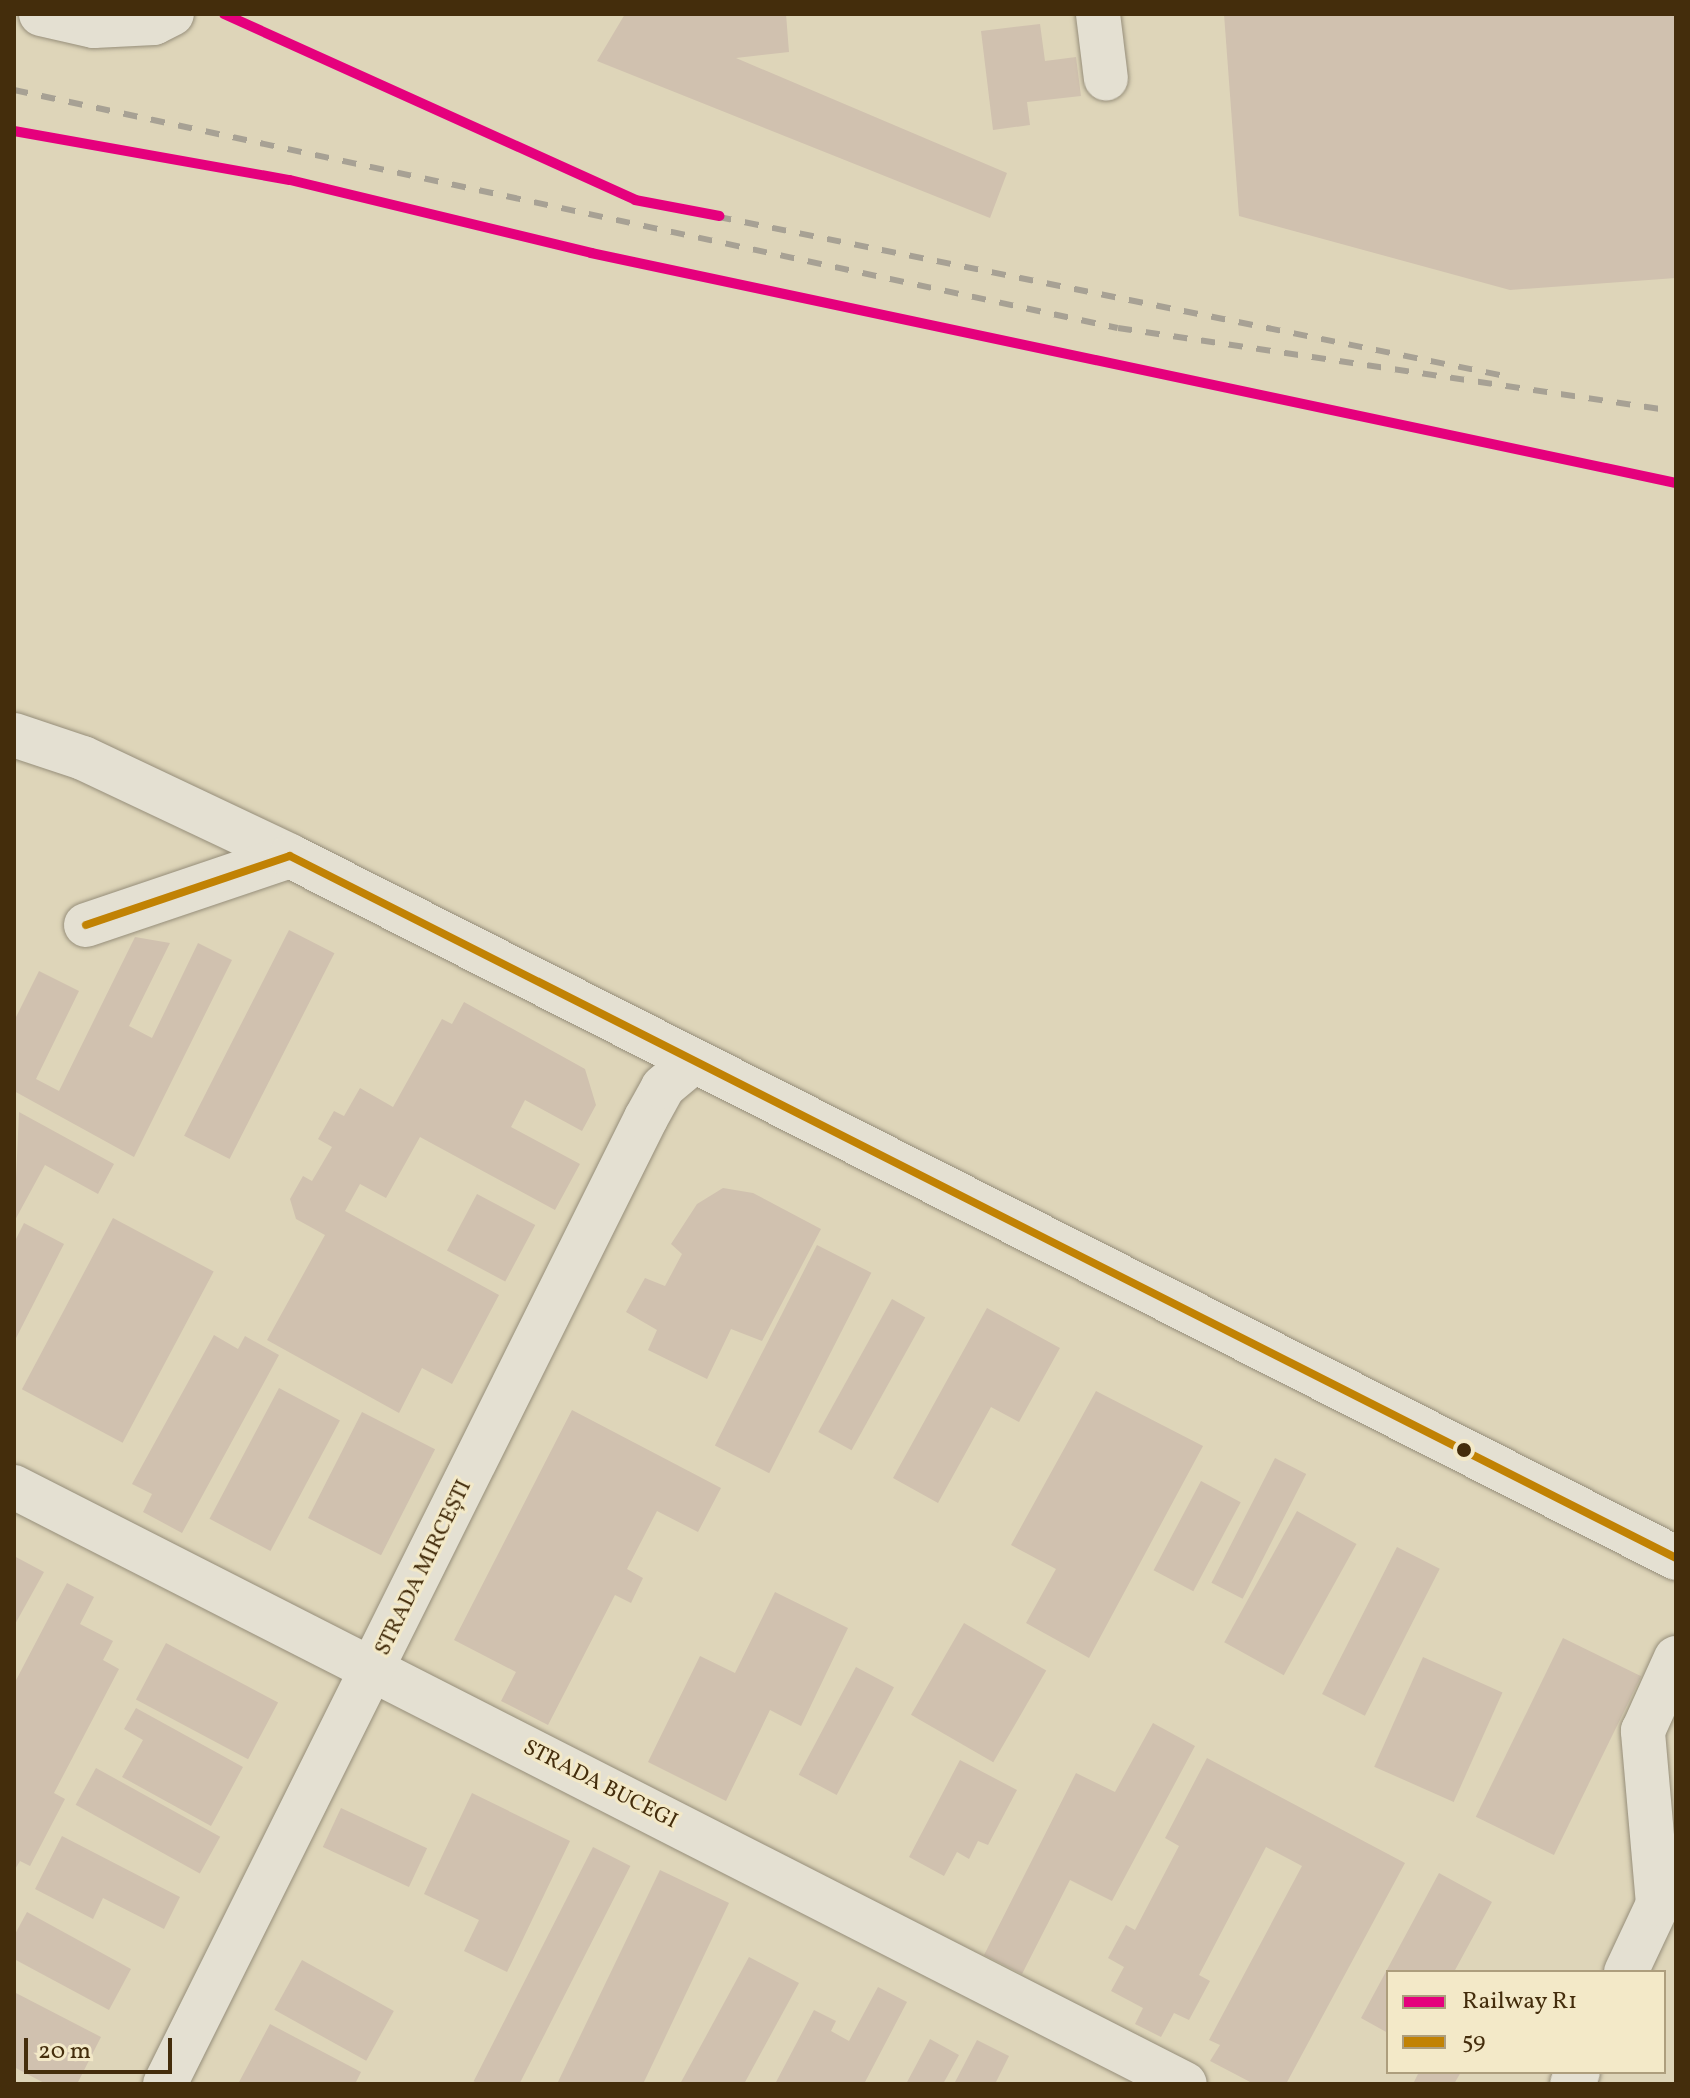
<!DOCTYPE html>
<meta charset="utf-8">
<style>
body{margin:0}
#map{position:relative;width:1690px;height:2098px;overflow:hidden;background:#ded5b9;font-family:Vollkorn,serif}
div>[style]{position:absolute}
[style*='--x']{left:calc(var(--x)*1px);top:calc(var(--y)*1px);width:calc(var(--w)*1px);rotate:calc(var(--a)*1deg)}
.building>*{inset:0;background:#d0c1af;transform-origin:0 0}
.roads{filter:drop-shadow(0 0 2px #968e7a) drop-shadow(0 0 2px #968e7a)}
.minor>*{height:44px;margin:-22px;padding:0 22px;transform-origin:22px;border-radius:22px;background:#e4e0d2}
.rail>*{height:6px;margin-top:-3px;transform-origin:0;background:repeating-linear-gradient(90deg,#a7a194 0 14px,transparent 0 28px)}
.bus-1>*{height:8px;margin:-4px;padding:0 4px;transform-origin:4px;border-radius:4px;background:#c18204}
.rail-1>*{height:10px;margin:-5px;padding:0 5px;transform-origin:5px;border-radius:5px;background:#e5007d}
.dots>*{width:22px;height:22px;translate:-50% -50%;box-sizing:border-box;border:4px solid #f3e9c8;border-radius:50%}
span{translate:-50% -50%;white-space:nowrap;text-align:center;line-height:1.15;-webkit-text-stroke:6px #f3e9c8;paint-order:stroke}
.street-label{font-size:22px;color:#442d0c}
.frame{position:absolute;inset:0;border:16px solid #442d0c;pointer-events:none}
.legend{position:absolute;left:1386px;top:1970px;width:280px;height:104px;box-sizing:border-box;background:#f3e9c8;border:2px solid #ad9e7d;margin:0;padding:10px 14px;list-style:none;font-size:24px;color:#442d0c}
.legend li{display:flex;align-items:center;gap:16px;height:40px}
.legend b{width:40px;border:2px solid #ad9e7d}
.scale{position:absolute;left:24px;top:2038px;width:148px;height:36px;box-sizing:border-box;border:4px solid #442d0c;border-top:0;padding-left:10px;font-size:24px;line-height:28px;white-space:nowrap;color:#442d0c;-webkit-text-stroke:6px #f3e9c8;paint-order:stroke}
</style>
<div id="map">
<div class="building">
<i style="clip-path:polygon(625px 14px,786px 14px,789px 52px,736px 58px,1007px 173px,990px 218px,597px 61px)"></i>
<i style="clip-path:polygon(1224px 14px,1676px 14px,1676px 278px,1510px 290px,1239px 216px)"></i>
<i style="clip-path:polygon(1040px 24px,1045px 61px,1076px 57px,1081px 96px,1027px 102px,1030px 125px,993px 130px,981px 31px)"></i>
<i style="left:289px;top:930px;width:51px;height:231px;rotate:27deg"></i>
<i style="clip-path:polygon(135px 937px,170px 943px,129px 1026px,152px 1038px,198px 943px,232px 960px,134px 1157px,14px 1091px,14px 1021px,39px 971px,79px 991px,36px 1079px,59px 1091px)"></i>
<i style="clip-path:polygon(464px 1002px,585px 1069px,596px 1105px,582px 1131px,525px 1100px,511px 1127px,580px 1164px,555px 1210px,420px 1137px,386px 1198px,360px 1184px,345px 1211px,499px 1295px,452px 1384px,422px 1368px,399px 1413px,267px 1340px,325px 1235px,296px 1219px,290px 1199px,303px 1176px,312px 1181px,332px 1147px,318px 1139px,334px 1111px,344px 1116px,360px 1088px,393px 1107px,442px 1019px,452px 1024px)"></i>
<i style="clip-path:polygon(19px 1112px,114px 1164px,98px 1194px,45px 1165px,14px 1222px)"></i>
<i style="clip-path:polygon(723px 1188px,753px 1193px,821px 1229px,762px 1341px,731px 1329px,707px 1379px,648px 1350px,657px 1330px,626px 1312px,645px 1278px,665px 1286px,682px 1254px,671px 1244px,697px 1204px)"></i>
<i style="left:477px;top:1194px;width:66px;height:64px;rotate:28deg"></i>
<i style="left:113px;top:1218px;width:114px;height:194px;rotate:28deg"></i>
<i style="clip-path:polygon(24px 1223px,64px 1244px,14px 1342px,14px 1243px)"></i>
<i style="left:817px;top:1245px;width:61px;height:225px;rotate:27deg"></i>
<i style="left:892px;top:1299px;width:38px;height:152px;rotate:29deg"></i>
<i style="clip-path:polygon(987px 1308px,1060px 1348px,1019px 1422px,991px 1407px,938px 1503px,893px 1478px)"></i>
<i style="clip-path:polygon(214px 1335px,238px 1349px,245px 1336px,279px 1355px,182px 1533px,143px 1512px,152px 1494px,132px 1484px)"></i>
<i style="left:279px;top:1388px;width:69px;height:148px;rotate:28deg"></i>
<i style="clip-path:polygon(1096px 1391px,1203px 1446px,1089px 1658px,1026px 1623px,1056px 1569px,1011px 1545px)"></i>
<i style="clip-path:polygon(572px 1410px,721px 1488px,698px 1532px,657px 1511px,627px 1569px,643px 1578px,631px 1603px,615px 1595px,548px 1725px,501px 1701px,516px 1672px,454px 1640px)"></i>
<i style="left:362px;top:1412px;width:82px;height:119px;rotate:27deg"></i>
<i style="left:1275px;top:1458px;width:35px;height:140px;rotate:27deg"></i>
<i style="left:1201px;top:1481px;width:45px;height:101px;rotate:28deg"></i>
<i style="left:1297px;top:1511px;width:68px;height:150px;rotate:29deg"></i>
<i style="left:1397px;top:1547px;width:48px;height:165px;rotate:27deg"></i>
<i style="clip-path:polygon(14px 1556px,44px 1572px,14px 1626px)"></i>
<i style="clip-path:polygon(67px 1583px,94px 1597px,80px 1624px,113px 1641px,103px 1660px,119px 1669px,54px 1793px,65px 1799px,30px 1866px,20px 1861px,14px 1871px,14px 1684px)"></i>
<i style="clip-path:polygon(775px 1592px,848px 1628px,801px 1726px,770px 1710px,726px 1801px,648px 1762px,700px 1656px,735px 1673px)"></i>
<i style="left:964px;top:1623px;width:95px;height:106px;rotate:30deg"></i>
<i style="left:1563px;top:1638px;width:87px;height:199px;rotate:26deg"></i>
<i style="left:166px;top:1643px;width:127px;height:64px;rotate:28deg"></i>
<i style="left:1423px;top:1657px;width:87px;height:120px;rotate:24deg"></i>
<i style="left:856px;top:1667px;width:43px;height:122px;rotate:28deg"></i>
<i style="clip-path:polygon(136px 1708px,243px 1767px,211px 1826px,122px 1777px,143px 1740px,124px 1729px)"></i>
<i style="clip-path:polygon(1153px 1723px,1195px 1746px,1112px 1901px,1070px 1880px,1022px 1974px,984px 1955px,1076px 1773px,1115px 1792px)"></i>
<i style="clip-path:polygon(1207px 1758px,1405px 1863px,1286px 2084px,1254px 2084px,1210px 2061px,1220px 2045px,1209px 2040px,1302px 1866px,1266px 1847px,1199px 1975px,1210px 1981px,1189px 2020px,1174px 2013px,1161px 2037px,1135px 2024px,1143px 2008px,1111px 1991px,1124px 1967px,1108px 1958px,1126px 1925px,1135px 1930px,1179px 1846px,1165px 1838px)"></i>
<i style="clip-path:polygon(960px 1760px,1017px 1790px,988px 1845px,978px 1841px,969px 1859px,957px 1852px,944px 1876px,909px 1857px)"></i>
<i style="left:96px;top:1768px;width:142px;height:42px;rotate:29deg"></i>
<i style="clip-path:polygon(472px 1793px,570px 1841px,507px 1972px,464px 1951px,479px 1920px,424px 1894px)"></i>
<i style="left:341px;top:1808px;width:95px;height:43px;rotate:25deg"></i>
<i style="clip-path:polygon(62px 1836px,180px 1897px,164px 1929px,103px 1898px,93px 1919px,35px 1889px)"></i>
<i style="left:593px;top:1847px;width:42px;height:263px;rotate:27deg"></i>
<i style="clip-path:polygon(660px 1870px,729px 1903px,643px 2084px,557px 2084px)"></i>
<i style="clip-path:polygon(1439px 1873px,1492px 1902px,1454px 1972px,1388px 1972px,1388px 2033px,1361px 2018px)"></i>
<i style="clip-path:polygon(27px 1912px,131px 1969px,109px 2010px,14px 1959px,14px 1936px)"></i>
<i style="clip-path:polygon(749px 1957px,799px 1983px,744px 2084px,680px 2084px)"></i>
<i style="left:302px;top:1960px;width:105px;height:57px;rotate:29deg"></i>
<i style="clip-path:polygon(878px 1987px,907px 2002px,864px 2084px,775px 2084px,814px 2010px,836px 2021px,831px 2031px,849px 2041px)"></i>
<i style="clip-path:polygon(14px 1992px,101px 2037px,77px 2084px,46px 2084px,14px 2067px)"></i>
<i style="clip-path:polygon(270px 2024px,361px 2072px,355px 2084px,238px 2084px)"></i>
<i style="clip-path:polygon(930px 2039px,959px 2055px,943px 2084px,906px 2084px)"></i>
<i style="clip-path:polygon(977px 2040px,1009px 2056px,995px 2084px,954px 2084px)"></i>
<i style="clip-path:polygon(1419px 2072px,1461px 2072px,1454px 2084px,1413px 2084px)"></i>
</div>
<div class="roads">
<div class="minor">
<i style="--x:41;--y:14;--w:54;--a:12.8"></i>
<i style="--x:94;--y:26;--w:60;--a:-2.9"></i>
<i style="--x:154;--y:23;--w:20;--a:-27"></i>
<i style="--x:1098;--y:14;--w:65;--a:83"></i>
<i style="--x:14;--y:735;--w:73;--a:18.4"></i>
<i style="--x:83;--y:758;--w:229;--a:25.3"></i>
<i style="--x:86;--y:925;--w:215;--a:-18.7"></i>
<i style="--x:290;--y:856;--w:1554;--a:26.86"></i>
<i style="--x:14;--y:1487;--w:1314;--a:27.01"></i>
<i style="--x:1626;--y:1972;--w:75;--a:-64.8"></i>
<i style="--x:1658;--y:1904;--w:174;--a:-95"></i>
<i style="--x:1643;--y:1731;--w:80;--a:-65.7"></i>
<i style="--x:165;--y:2084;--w:1079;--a:-63.53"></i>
<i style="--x:646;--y:1118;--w:35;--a:-61"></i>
<i style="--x:663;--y:1087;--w:40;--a:-40"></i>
<i style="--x:1572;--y:2084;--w:13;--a:-63"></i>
</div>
</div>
<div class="rail">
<i style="--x:224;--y:14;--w:451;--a:24.3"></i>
<i style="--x:635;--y:200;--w:883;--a:11.44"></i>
<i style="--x:14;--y:90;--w:1129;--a:12.17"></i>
<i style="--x:1118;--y:328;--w:555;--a:8.5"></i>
</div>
<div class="bus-1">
<i style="--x:86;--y:925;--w:215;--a:-18.7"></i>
<i style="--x:290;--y:856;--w:1554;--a:26.86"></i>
</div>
<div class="rail-1">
<i style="--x:224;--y:14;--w:451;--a:24.3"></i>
<i style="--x:635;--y:200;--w:86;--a:10.7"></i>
<i style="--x:14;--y:131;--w:280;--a:10.1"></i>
<i style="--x:290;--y:180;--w:310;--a:13.6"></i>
<i style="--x:591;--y:253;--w:1109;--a:11.97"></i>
</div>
<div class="dots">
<i style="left:1464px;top:1450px;background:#442d0c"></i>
</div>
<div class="street-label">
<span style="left:424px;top:1568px;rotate:-64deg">STRADA MIRCEȘTI</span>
<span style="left:600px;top:1785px;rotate:27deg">STRADA BUCEGI</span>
</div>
<div class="frame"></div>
<ul class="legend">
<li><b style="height:10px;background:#e5007d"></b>Railway R1</li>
<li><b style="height:10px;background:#c18204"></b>59</li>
</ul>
<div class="scale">20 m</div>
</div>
